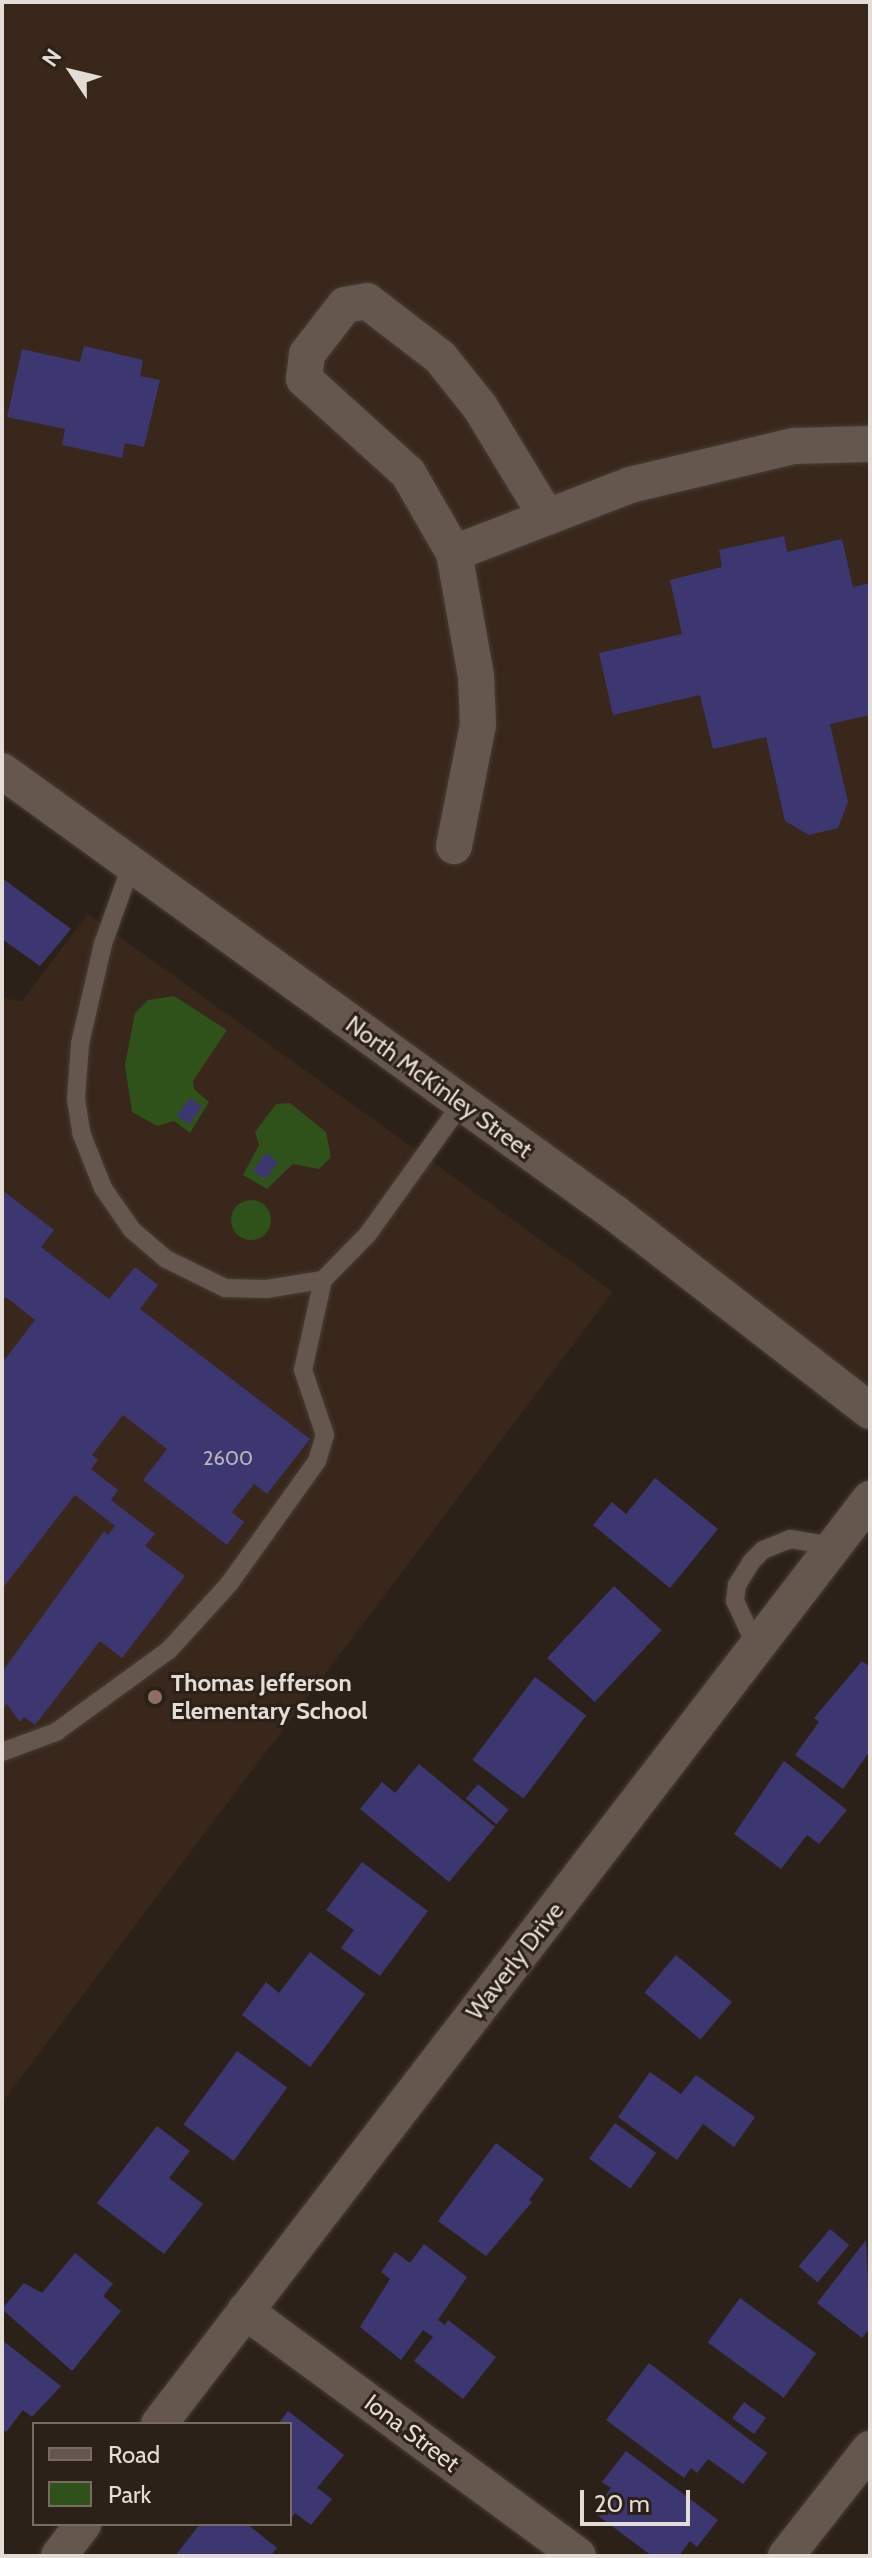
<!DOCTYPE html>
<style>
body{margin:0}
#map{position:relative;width:872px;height:2558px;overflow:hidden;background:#2c2118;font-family:Cabin,sans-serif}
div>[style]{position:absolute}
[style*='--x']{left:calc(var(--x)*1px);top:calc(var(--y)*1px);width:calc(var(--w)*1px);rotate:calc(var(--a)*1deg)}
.built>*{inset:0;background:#38271a}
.green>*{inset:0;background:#2e521a}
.round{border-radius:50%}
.building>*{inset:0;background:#3c3771;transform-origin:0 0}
.roads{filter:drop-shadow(0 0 2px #463c36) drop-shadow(0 0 2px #463c36)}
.lane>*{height:18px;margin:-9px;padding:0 9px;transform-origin:9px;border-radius:9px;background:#65574e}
.street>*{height:36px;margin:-18px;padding:0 18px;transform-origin:18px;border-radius:18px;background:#65574e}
.dots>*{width:22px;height:22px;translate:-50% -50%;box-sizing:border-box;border:4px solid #2c2118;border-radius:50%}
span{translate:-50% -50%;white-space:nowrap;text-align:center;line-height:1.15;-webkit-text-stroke:6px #2c2118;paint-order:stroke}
.number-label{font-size:20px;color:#bab3bd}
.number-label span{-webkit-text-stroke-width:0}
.street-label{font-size:24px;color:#e4dcd6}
.poi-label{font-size:24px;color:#e4dcd6;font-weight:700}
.left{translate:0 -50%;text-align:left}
.frame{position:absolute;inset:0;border:4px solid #e4dcd6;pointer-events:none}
.legend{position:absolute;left:32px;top:2422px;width:260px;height:104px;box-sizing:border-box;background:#2c2118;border:2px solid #766c64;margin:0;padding:10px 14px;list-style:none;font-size:24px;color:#e4dcd6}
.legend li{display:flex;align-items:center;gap:16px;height:40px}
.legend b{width:40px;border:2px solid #766c64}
.north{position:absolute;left:32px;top:32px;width:80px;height:80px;-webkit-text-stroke:6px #2c2118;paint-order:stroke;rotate:305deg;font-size:22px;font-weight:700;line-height:32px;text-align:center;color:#e4dcd6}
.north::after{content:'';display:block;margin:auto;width:28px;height:36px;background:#e4dcd6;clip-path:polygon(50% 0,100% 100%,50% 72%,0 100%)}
.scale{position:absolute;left:580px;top:2490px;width:110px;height:36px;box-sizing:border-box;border:4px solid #e4dcd6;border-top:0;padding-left:10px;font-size:24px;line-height:28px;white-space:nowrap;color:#e4dcd6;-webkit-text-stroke:6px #2c2118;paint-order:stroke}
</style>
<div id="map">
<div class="built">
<i style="clip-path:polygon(2px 2px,870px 2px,870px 1411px,2px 771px)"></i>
<i style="clip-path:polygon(88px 914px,613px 1292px,2px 2102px,2px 998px,22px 1001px)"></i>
</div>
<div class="green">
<i style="clip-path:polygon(174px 996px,227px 1030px,193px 1081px,194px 1089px,209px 1102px,190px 1133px,174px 1121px,157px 1126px,132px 1112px,125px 1065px,135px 1013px,148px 1000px)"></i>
<i style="clip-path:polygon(290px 1103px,326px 1132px,331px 1157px,319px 1169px,293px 1164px,267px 1189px,243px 1175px,259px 1145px,255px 1132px,276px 1104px)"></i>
<i class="round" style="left:231px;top:1200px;width:40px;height:40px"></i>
</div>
<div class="building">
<i style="clip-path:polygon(84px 346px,143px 360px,140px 376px,160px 380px,144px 447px,125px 443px,122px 458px,62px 445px,65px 429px,7px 417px,22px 349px,80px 362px)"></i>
<i style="clip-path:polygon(784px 536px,787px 552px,842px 539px,853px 587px,870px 583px,870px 715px,830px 724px,848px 802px,838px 828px,809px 835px,785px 821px,766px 737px,713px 749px,700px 695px,613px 715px,599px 653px,682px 634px,670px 580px,722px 567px,719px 550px)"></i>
<i style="clip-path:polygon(2px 878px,71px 929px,40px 966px,2px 939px)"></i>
<i style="left:190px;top:1098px;width:15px;height:22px;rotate:37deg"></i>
<i style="left:266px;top:1153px;width:15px;height:22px;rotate:37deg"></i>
<i style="clip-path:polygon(2px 1190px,54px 1230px,41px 1247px,109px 1299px,135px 1267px,158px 1285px,140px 1309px,310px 1439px,267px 1494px,254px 1484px,232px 1512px,244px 1522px,227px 1545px,143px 1480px,167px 1449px,123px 1415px,92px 1455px,98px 1460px,91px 1469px,118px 1490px,111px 1500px,155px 1534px,145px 1546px,185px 1576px,122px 1658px,100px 1641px,35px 1725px,24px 1717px,20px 1722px,7px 1704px,2px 1710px,2px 1672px,104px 1531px,108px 1535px,115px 1526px,75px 1495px,2px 1589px,2px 1363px,35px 1320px,6px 1297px,2px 1302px)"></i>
<i style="clip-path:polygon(655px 1478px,718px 1529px,670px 1588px,593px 1525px,612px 1502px,626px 1514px)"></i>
<i style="left:614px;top:1586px;width:65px;height:98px;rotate:43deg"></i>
<i style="clip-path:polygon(862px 1661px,870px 1667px,870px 1751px,843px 1789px,795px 1755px,819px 1722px,814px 1718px)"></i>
<i style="left:535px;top:1677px;width:64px;height:104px;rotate:37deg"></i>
<i style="clip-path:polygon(784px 1761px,847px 1810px,819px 1844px,807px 1835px,781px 1869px,734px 1834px)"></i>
<i style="clip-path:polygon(419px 1764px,495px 1827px,449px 1882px,360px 1809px,382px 1782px,395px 1793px)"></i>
<i style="left:478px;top:1784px;width:40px;height:19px;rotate:40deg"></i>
<i style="clip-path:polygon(362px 1862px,428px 1911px,380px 1976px,341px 1948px,354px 1930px,326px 1910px)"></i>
<i style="clip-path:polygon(310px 1952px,365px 1994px,310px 2067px,242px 2015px,266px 1982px,279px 1993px)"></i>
<i style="left:676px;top:1955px;width:73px;height:49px;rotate:40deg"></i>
<i style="left:237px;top:2051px;width:62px;height:91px;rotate:36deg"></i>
<i style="clip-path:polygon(650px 2072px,681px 2094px,696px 2075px,755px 2117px,734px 2147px,703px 2124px,677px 2160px,618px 2117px)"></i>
<i style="left:615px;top:2123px;width:51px;height:44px;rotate:36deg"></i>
<i style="clip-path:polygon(157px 2126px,190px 2151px,169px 2178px,203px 2204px,164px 2254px,97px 2203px)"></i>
<i style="clip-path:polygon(496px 2143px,544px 2179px,529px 2200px,532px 2202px,486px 2256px,438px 2221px)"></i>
<i style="left:830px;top:2229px;width:25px;height:49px;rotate:40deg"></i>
<i style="clip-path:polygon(866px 2240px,870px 2328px,862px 2338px,817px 2303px)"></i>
<i style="clip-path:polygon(424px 2244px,467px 2277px,438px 2320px,445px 2325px,448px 2320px,496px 2357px,463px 2399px,414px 2361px,433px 2337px,423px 2330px,401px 2360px,360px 2327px,390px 2279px,381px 2272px,395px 2252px,410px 2263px)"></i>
<i style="clip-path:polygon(75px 2253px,113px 2284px,103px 2296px,121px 2311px,72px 2371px,2px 2309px,24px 2283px,42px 2293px)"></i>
<i style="left:740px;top:2298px;width:94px;height:55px;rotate:36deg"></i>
<i style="clip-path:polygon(2px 2340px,61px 2386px,32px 2417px,23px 2410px,6px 2432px,2px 2429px)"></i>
<i style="clip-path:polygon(649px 2363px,767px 2453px,743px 2484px,708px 2459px,697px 2473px,691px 2468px,684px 2478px,606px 2420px)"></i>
<i style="left:744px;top:2402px;width:27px;height:20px;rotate:36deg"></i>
<i style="clip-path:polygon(288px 2411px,344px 2455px,317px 2488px,332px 2499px,311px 2525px,295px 2513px,290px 2520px,290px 2424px,278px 2424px)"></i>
<i style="clip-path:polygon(626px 2451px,718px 2520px,697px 2547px,690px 2541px,679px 2556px,652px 2556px,593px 2512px,611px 2488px,602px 2482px)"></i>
<i style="clip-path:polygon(200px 2524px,247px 2524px,277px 2548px,270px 2556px,175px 2556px)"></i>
</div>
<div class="roads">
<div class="lane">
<i style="--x:132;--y:863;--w:86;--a:109.7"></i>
<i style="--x:103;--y:944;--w:103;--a:103"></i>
<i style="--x:80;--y:1044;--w:55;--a:94.2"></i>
<i style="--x:76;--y:1099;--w:36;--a:81"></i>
<i style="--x:82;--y:1135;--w:57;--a:68.4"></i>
<i style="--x:103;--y:1188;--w:51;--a:55.4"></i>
<i style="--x:132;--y:1230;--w:45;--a:40.5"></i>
<i style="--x:166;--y:1259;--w:66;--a:26.2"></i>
<i style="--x:225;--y:1288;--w:41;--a:1.4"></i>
<i style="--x:266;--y:1289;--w:58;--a:-9"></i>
<i style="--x:323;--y:1280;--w:64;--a:-45.6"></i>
<i style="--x:368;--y:1234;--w:160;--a:-54.4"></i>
<i style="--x:756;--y:1646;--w:50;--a:-115"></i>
<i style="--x:735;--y:1601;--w:16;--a:-83"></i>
<i style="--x:737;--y:1585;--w:28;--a:-58"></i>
<i style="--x:752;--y:1561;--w:16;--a:-45"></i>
<i style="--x:763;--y:1550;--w:29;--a:-22"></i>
<i style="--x:790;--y:1539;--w:45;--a:9"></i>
<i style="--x:2;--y:1752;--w:58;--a:-20.3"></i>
<i style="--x:56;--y:1732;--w:140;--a:-36"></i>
<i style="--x:169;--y:1650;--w:89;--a:-47.7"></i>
<i style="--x:229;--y:1584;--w:151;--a:-54.4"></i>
<i style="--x:317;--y:1461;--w:27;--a:-73"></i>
<i style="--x:325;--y:1435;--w:69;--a:-108.7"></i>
<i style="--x:303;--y:1370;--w:92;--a:-77.5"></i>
</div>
<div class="street">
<i style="--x:454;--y:553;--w:189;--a:-21.1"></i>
<i style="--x:630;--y:485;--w:169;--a:-13.4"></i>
<i style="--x:794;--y:446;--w:76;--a:-1.5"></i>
<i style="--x:2;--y:771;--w:757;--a:35.81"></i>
<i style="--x:616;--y:1214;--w:321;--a:37.8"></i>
<i style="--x:454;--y:846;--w:123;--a:-78.8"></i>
<i style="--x:478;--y:725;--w:49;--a:-92.3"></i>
<i style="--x:476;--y:676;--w:125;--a:-100.1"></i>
<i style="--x:454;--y:553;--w:92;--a:-119.9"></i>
<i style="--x:408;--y:473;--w:140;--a:-137.9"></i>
<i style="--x:304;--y:379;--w:25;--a:-83"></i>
<i style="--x:307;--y:354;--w:62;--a:-52.2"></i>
<i style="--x:345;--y:305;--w:22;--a:-10"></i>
<i style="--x:367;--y:301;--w:92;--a:37.5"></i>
<i style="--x:440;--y:357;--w:64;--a:51.3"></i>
<i style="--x:480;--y:407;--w:125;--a:58.7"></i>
<i style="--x:245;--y:2311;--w:413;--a:36.3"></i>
<i style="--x:159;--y:2424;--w:1167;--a:-52.45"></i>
<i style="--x:59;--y:2556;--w:40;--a:-53"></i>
<i style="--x:786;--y:2556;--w:136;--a:-51.9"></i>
</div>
</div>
<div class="dots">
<i style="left:155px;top:1697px;background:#8d6e63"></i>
</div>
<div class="number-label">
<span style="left:228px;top:1458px">2600</span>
</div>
<div class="street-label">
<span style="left:439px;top:1087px;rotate:36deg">North McKinley Street</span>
<span style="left:515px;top:1961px;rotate:-52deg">Waverly Drive</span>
<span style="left:412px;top:2433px;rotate:37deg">Iona Street</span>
</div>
<div class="poi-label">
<span class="left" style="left:171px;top:1697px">Thomas Jefferson<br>Elementary School</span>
</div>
<div class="frame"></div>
<ul class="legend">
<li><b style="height:10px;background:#65574e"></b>Road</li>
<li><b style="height:22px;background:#2e521a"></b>Park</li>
</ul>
<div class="north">N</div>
<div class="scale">20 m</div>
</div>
